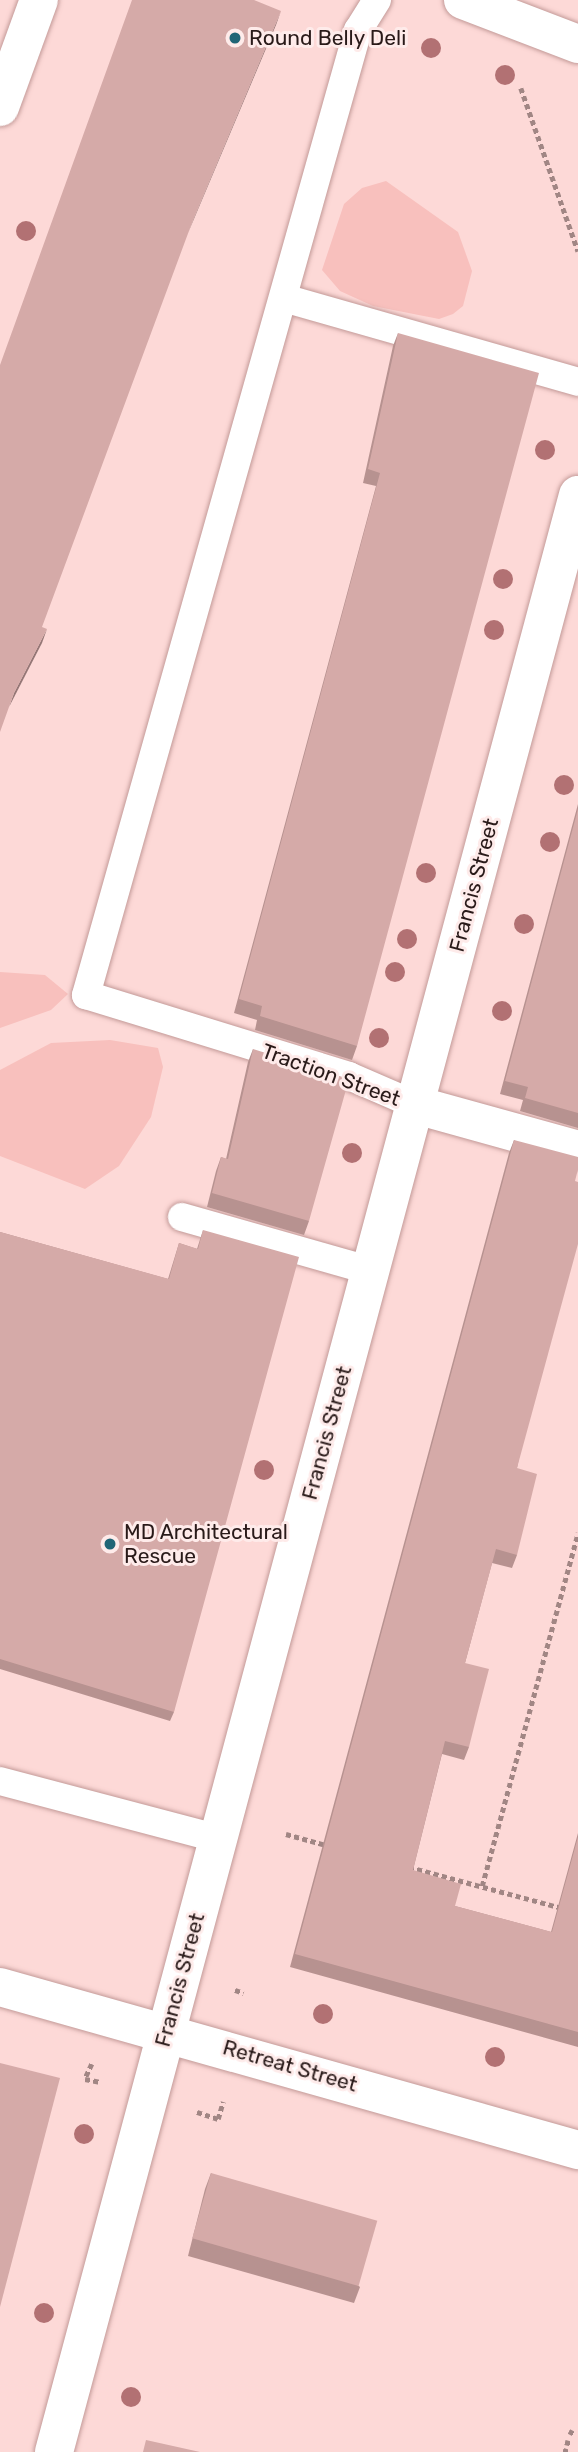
<!DOCTYPE html>
<style>
body{margin:0}
#map{position:relative;width:578px;height:2452px;overflow:hidden;background:#fdd9d7;font-family:Rubik,sans-serif}
div>[style]{position:absolute}
[style*='--x']{left:calc(var(--x)*1px);top:calc(var(--y)*1px);width:calc(var(--w)*1px);rotate:calc(var(--a)*1deg)}
.green>*{inset:0;background:#f8c0bd}
.path>*{height:4.5px;margin-top:-2.25px;transform-origin:0;background:repeating-linear-gradient(90deg,#a18684 0 5px,transparent 0 8.5px)}
.roads{filter:drop-shadow(0 0 2px #c39a98) drop-shadow(0 0 2px #c39a98)}
.service>*{height:28px;margin:-14px;padding:0 14px;transform-origin:14px;border-radius:14px;background:#fff}
.minor>*{height:38px;margin:-19px;padding:0 19px;transform-origin:19px;border-radius:19px;background:#fff}
.secondary>*{height:38px;margin:-19px;padding:0 19px;transform-origin:19px;border-radius:19px;background:#fff}
.trees>*{width:20px;height:20px;margin:-10px;border-radius:50%;background:#b27173}
.wall>*{inset:0;background:#b79290}
.shaded-wall>*{inset:0;background:#957776}
.building>*{inset:0;background:#d5aaa8;transform-origin:0 0}
.dots>*{width:19px;height:19px;translate:-50% -50%;box-sizing:border-box;border:4px solid #feebea;border-radius:50%}
span{translate:-50% -50%;white-space:nowrap;text-align:center;line-height:1.15;-webkit-text-stroke:6px #feebea;paint-order:stroke}
.poi-label{font-size:21px;color:#291a19}
.left{translate:0 -50%;text-align:left}
.street-label{font-size:21px;color:#291a19}
</style>
<div id="map">
<div class="green">
<i style="clip-path:polygon(386px 181px,458px 232px,472px 271px,463px 306px,453px 314px,439px 319px,373px 306px,340px 291px,322px 270px,344px 204px,362px 188px)"></i>
<i style="clip-path:polygon(0 972px,45px 975px,68px 994px,51px 1010px,0 1028px)"></i>
<i style="clip-path:polygon(110px 1040px,158px 1048px,163px 1067px,151px 1117px,119px 1166px,85px 1189px,0 1156px,0 1070px,51px 1043px)"></i>
</div>
<div class="path">
<i style="--x:521;--y:88;--w:173;--a:70.7"></i>
<i style="--x:286;--y:1834;--w:41;--a:15.4"></i>
<i style="--x:409;--y:1867;--w:158;--a:15"></i>
<i style="--x:482;--y:1886;--w:366;--a:-74.8"></i>
<i style="--x:235;--y:1990;--w:9;--a:18"></i>
<i style="--x:92;--y:2064;--w:17;--a:115"></i>
<i style="--x:85;--y:2079;--w:16;--a:11"></i>
<i style="--x:197;--y:2112;--w:22;--a:18"></i>
<i style="--x:218;--y:2119;--w:18;--a:-74"></i>
<i style="--x:569;--y:2431;--w:7;--a:27"></i>
<i style="--x:565;--y:2442;--w:8;--a:14"></i>
<i style="--x:563;--y:2450;--w:7;--a:16"></i>
</div>
<div class="roads">
<div class="service">
<i style="--x:377;--y:0;--w:36;--a:122"></i>
<i style="--x:358;--y:30;--w:1003;--a:105.74"></i>
<i style="--x:86;--y:995;--w:275;--a:17.1"></i>
<i style="--x:349;--y:1076;--w:73;--a:23.4"></i>
<i style="--x:284;--y:298;--w:306;--a:15.9"></i>
<i style="--x:182;--y:1217;--w:197;--a:15.9"></i>
<i style="--x:0;--y:1781;--w:227;--a:14.8"></i>
</div>
<div class="minor">
<i style="--x:463;--y:0;--w:123;--a:20.9"></i>
<i style="--x:416;--y:1105;--w:168;--a:15.5"></i>
<i style="--x:0;--y:1987;--w:601;--a:15.75"></i>
<i style="--x:54;--y:2452;--w:2026;--a:-75.01"></i>
</div>
<div class="secondary">
<i style="--x:0;--y:107;--w:114;--a:-70"></i>
</div>
</div>
<div class="trees">
<i style="left:431px;top:48px"></i>
<i style="left:505px;top:75px"></i>
<i style="left:26px;top:231px"></i>
<i style="left:545px;top:450px"></i>
<i style="left:503px;top:579px"></i>
<i style="left:494px;top:630px"></i>
<i style="left:564px;top:785px"></i>
<i style="left:550px;top:842px"></i>
<i style="left:426px;top:873px"></i>
<i style="left:524px;top:924px"></i>
<i style="left:407px;top:939px"></i>
<i style="left:395px;top:972px"></i>
<i style="left:502px;top:1011px"></i>
<i style="left:379px;top:1038px"></i>
<i style="left:352px;top:1153px"></i>
<i style="left:264px;top:1470px"></i>
<i style="left:323px;top:2014px"></i>
<i style="left:495px;top:2057px"></i>
<i style="left:84px;top:2134px"></i>
<i style="left:44px;top:2313px"></i>
<i style="left:131px;top:2397px"></i>
</div>
<div class="wall">
<i style="clip-path:polygon(398px 333px,357px 1046px,352px 1060px,255px 1030px,257px 1020px,234px 1013px,376px 486px,363px 483px,393px 346px)"></i>
<i style="clip-path:polygon(578px 804px,578px 1128px,520px 1111px,523px 1100px,500px 1094px)"></i>
<i style="clip-path:polygon(253px 1049px,309px 1221px,304px 1235px,207px 1207px,216px 1171px,221px 1157px,226px 1159px,248px 1062px)"></i>
<i style="clip-path:polygon(514px 1140px,575px 1181px,517px 1468px,517px 1555px,512px 1568px,492px 1563px,465px 1663px,469px 1747px,464px 1760px,442px 1754px,413px 1870px,455px 1906px,551px 1932px,578px 1833px,578px 2047px,290px 1967px,509px 1153px)"></i>
<i style="clip-path:polygon(203px 1230px,174px 1712px,170px 1721px,0 1669px,0 1232px,168px 1279px,179px 1243px,197px 1249px)"></i>
<i style="clip-path:polygon(211px 2173px,360px 2287px,354px 2303px,188px 2256px,205px 2189px)"></i>
</div>
<div class="shaded-wall">
<i style="clip-path:polygon(281px 11px,276px 25px,188px 233px,193px 220px)"></i>
<i style="clip-path:polygon(47px 629px,42px 643px,9px 707px,14px 693px)"></i>
</div>
<div class="building">
<i style="clip-path:polygon(132px 0,254px 0,281px 11px,193px 220px,42px 627px,47px 629px,14px 693px,0 732px,0 365px)"></i>
<i style="clip-path:polygon(398px 333px,539px 373px,357px 1046px,260px 1016px,262px 1006px,239px 999px,380px 473px,368px 469px)"></i>
<i style="clip-path:polygon(578px 809px,578px 1113px,525px 1098px,528px 1087px,505px 1081px)"></i>
<i style="clip-path:polygon(253px 1049px,349px 1079px,309px 1221px,212px 1193px,221px 1157px,228px 1159px)"></i>
<i style="clip-path:polygon(514px 1140px,578px 1157px,578px 1169px,575px 1181px,578px 1182px,578px 1244px,517px 1468px,537px 1474px,517px 1555px,496px 1549px,465px 1663px,489px 1669px,477px 1715px,469px 1747px,445px 1741px,413px 1870px,461px 1884px,455px 1906px,552px 1932px,578px 1837px,578px 2032px,295px 1954px)"></i>
<i style="clip-path:polygon(203px 1230px,299px 1257px,174px 1712px,0 1659px,0 1232px,169px 1279px,179px 1243px,198px 1249px)"></i>
<i style="clip-path:polygon(0 2063px,60px 2078px,0 2307px)"></i>
<i style="left:211px;top:2173px;width:173px;height:68px;rotate:16deg"></i>
<i style="clip-path:polygon(146px 2440px,200px 2452px,143px 2452px)"></i>
</div>
<div class="dots">
<i style="left:235px;top:38px;background:#206576"></i>
<i style="left:110px;top:1544px;background:#206576"></i>
</div>
<div class="poi-label">
<span class="left" style="left:249px;top:38px">Round Belly Deli</span>
<span class="left" style="left:124px;top:1544px">MD Architectural<br>Rescue</span>
</div>
<div class="street-label">
<span style="left:474px;top:885px;rotate:-75deg">Francis Street</span>
<span style="left:331px;top:1075px;rotate:20deg">Traction Street</span>
<span style="left:327px;top:1433px;rotate:-75deg">Francis Street</span>
<span style="left:180px;top:1980px;rotate:-75deg">Francis Street</span>
<span style="left:290px;top:2066px;rotate:16deg">Retreat Street</span>
</div>
</div>
